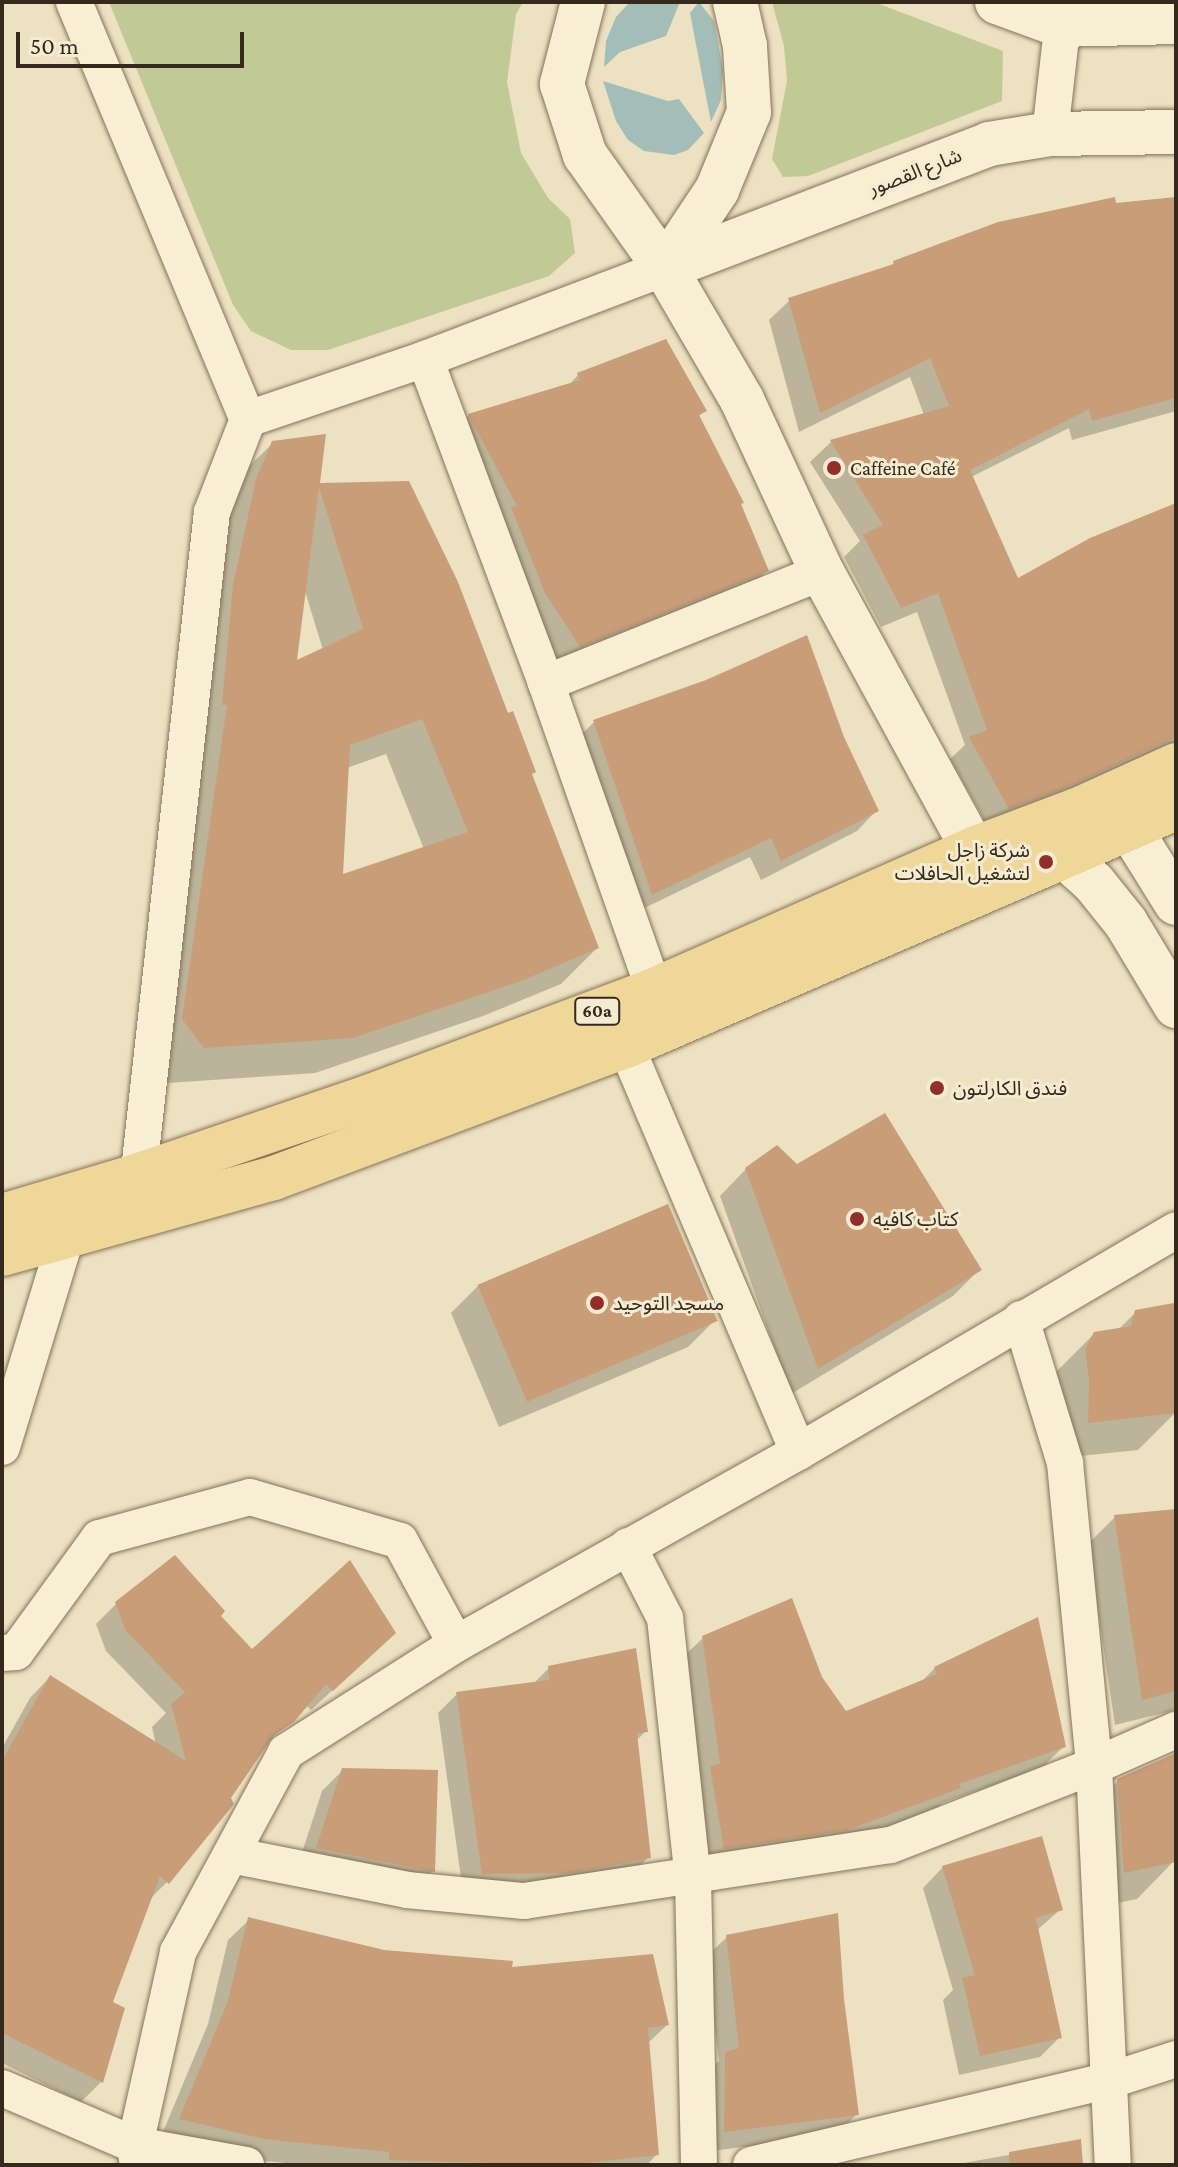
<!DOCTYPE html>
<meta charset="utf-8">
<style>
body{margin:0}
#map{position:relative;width:1178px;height:2167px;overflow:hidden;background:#ece1c1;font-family:"Crimson Pro","Noto Sans Arabic",serif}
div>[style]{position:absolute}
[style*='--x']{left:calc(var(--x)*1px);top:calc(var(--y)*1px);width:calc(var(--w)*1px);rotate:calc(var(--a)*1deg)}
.green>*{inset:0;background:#c1c995}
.water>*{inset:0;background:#a3beb8}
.shadow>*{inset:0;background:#0003}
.building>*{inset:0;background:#c99d78;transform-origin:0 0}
.roads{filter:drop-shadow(0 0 2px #857259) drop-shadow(0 0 2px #857259)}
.street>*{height:36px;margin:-18px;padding:0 18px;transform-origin:18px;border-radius:18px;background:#f7eed3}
.secondary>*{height:44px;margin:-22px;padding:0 22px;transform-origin:22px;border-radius:22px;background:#f7eed3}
.primary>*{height:44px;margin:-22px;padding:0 22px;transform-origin:22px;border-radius:22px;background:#efd799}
.dots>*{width:22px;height:22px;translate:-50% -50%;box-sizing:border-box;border:4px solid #f4ebd0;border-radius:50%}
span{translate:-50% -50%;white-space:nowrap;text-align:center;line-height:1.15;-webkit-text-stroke:6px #f4ebd0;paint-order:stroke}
.shield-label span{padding:2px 6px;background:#f4ebd0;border:2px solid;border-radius:6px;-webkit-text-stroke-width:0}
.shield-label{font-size:18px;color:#35291d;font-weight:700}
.street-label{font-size:20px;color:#35291d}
.poi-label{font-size:20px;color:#35291d}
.left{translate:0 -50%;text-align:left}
.right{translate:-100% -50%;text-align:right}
.frame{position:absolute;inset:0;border:4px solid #35291d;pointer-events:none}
.scale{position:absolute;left:16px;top:32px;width:228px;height:36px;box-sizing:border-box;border:4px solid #35291d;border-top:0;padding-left:10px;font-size:24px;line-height:28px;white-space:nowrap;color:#35291d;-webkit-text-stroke:6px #f4ebd0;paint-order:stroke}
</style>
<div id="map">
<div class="green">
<i style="clip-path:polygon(109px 2px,523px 2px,516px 14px,507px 82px,521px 153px,548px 198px,570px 219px,575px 253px,549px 276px,328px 350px,291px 350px,251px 331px,233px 305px)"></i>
<i style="clip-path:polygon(772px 2px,874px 2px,1003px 51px,1002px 101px,808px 176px,783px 177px,772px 159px,787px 81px,784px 46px)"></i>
</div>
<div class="water">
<i style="clip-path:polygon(630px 2px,680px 2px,666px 36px,620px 52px,604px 67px,606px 41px,616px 17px)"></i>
<i style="clip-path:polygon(699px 2px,714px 21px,723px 70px,721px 100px,711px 122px,690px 13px)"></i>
<i style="clip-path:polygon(603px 81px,668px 101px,679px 99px,704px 133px,688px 150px,674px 155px,644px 151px,628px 140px,616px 121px)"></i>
</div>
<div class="shadow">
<i style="clip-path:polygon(1176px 199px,1176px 411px,1072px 440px,1069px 428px,971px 477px,1017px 581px,1176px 504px,1176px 742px,1146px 762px,989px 828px,950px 759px,965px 745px,917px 612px,881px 627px,844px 557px,860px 541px,810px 462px,831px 442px,924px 415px,910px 377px,799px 432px,769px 320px,790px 300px,889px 268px,894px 263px,1114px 205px)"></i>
<i style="clip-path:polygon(578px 375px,704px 411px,697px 418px,767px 570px,747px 590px,559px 666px,449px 436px,469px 415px,568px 386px)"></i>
<i style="clip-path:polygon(evenodd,273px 443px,317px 485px,408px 483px,530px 775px,597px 948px,561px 984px,483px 1016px,315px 1073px,168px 1083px,147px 1056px,187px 740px,236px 479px,273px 443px,304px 588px,323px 650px,295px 663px,304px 588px,273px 443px,386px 754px,424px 849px,340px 877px,347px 768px,386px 754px)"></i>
<i style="clip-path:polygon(594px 722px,842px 738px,877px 810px,857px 831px,761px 880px,750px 857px,632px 914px,574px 742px)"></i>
<i style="clip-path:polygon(796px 1167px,979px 1270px,953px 1296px,791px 1394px,720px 1196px,746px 1169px)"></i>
<i style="clip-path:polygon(478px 1286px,714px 1321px,688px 1347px,499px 1427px,451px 1313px)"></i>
<i style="clip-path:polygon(1136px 1312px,1176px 1412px,1138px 1450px,1051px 1459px,1049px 1387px,1057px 1371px,1095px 1333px,1118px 1330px)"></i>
<i style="clip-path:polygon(1176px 1511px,1176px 1710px,1115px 1725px,1088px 1544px,1115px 1517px)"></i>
<i style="clip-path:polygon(116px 1604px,218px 1615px,252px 1652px,373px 1653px,311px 1710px,306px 1705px,263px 1747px,167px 1882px,148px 1901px,111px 2003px,101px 2082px,81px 2102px,2px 2063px,2px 1748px,30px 1698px,50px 1677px,156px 1745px,152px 1727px,166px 1713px,106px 1651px,96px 1624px)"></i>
<i style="clip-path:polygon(703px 1638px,846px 1713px,919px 1684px,935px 1668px,1064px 1746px,1042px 1768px,942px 1803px,936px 1809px,824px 1852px,702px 1870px,680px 1660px)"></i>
<i style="clip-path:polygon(549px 1668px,646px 1731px,636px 1741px,649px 1857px,630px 1876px,463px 1892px,438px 1713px,457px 1694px,533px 1684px)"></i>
<i style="clip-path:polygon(343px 1770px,433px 1871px,412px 1891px,297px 1868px,322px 1791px)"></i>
<i style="clip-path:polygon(1118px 1781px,1174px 1861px,1137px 1899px,1087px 1909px,1080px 1818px)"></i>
<i style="clip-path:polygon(943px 1867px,1061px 1909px,1036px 1931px,1060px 2037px,1040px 2057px,959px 2075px,943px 2000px,953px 1990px,923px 1888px)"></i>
<i style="clip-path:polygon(249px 1920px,667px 2025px,647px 2044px,657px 2154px,647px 2165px,306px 2165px,243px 2159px,160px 2139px,208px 2024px,228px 1940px)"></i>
<i style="clip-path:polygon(727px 1937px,842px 1999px,857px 2114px,836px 2135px,704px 2152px,705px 2074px,719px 2061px,706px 1957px)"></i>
<i style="clip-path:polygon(1079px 2142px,1081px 2165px,962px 2165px,964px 2163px)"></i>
</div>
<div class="building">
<i style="clip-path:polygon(1115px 197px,1116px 203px,1176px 197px,1176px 398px,1092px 421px,1089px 409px,970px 470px,1018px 578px,1090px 538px,1176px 503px,1176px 737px,1067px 787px,1009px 809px,969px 737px,987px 730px,938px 593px,901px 608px,863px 535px,883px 525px,830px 440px,949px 406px,930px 358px,820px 413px,788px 298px,894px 264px,893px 261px,998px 222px)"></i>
<i style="clip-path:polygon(666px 339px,707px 411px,699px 415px,744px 503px,741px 504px,769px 571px,580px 647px,545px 593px,511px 507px,517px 506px,468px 414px,580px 380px,577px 373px)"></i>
<i style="clip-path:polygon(evenodd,326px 434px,320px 483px,409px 481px,458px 582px,508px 713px,513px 711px,536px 772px,532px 774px,599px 948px,521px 981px,353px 1038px,204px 1048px,182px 1019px,227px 705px,222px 705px,233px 585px,256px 479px,272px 441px,326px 434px,319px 487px,363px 629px,297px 660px,319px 487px,326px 434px,422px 719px,468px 832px,343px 874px,350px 745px,422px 719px)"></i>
<i style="clip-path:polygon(807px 635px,844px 737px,879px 811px,781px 861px,771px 838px,652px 895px,593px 720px,706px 680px)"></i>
<i style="clip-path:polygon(885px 1113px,982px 1270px,818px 1369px,745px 1168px,777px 1145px,797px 1164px)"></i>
<i style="left:668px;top:1204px;width:127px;height:207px;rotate:67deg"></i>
<i style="clip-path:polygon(1174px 1303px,1176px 1413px,1088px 1423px,1089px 1380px,1085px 1349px,1094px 1332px,1131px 1326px,1135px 1310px)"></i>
<i style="clip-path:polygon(1176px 1509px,1176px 1691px,1142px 1700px,1114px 1515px)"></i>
<i style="clip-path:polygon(175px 1555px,225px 1611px,221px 1616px,252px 1649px,350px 1560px,396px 1633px,333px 1691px,326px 1684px,294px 1722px,274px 1735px,231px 1798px,234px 1804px,169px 1884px,160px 1876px,113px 2002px,125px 2008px,103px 2083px,2px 2033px,2px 1761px,50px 1675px,186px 1761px,171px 1704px,185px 1692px,126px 1631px,115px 1602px)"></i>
<i style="clip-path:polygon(792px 1598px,822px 1677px,846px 1711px,937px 1674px,934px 1667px,1038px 1617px,1066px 1747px,959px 1784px,961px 1788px,847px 1830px,724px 1849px,710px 1767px,720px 1763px,702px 1636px)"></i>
<i style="clip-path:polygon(636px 1648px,648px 1732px,637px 1733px,651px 1858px,571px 1873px,482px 1874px,456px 1692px,549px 1680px,548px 1666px)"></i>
<i style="clip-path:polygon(1174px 1754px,1176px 1862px,1124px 1873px,1117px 1779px)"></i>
<i style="clip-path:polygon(342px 1768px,438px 1770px,435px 1872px,316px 1848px)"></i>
<i style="clip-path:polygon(1042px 1836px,1063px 1910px,1036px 1918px,1062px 2038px,980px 2056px,962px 1978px,975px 1975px,942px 1866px)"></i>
<i style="clip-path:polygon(838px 1913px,844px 1999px,859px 2115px,724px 2132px,725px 2052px,739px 2048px,726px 1935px)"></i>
<i style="clip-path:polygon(248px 1917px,384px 1950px,513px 1961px,512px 1967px,653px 1954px,669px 2025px,648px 2028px,659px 2155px,568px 2165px,389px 2160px,389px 2152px,264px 2139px,179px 2119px,228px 2001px)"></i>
<i style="clip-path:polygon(1081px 2139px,1083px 2165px,1010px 2165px,1009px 2152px)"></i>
</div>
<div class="roads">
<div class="street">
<i style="--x:74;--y:2;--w:452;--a:67.4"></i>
<i style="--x:1050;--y:134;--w:133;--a:-83.5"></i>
<i style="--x:425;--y:359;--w:346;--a:69.5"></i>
<i style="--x:546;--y:683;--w:325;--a:70.6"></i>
<i style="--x:546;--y:683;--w:297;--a:-21.9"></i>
<i style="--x:626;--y:1046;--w:441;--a:67"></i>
<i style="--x:136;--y:1198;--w:690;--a:-83.68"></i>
<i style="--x:212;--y:512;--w:100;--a:-68.8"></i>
<i style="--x:248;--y:419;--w:187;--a:-18.7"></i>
<i style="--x:425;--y:359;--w:257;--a:-20.8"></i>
<i style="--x:1021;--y:1319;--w:151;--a:73"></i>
<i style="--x:1065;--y:1463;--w:304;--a:84.5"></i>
<i style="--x:1094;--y:1766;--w:399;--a:87.3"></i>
<i style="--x:2;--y:1447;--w:219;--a:-73"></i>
<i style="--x:66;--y:1238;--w:24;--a:-97"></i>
<i style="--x:628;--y:1546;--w:81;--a:62.8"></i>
<i style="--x:665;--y:1618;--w:262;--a:83.9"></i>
<i style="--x:693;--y:1878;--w:287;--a:88.8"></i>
<i style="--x:2;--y:1653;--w:14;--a:-4"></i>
<i style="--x:16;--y:1652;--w:141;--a:-53.9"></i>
<i style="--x:99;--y:1538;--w:156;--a:-15.2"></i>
<i style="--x:250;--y:1497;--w:156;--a:16.3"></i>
<i style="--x:400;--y:1541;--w:117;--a:61.5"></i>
<i style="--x:231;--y:1855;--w:179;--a:11.2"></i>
<i style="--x:407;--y:1890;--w:118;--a:5.4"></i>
<i style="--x:524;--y:1901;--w:371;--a:-8.7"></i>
<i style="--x:891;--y:1845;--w:218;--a:-21.3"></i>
<i style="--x:1094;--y:1766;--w:90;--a:-23.7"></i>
<i style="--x:2;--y:2088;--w:145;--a:23.2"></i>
<i style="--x:135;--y:2145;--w:113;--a:10.2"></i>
<i style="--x:138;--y:2165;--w:20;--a:-99"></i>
<i style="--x:135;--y:2145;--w:198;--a:-77.4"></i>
<i style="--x:178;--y:1952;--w:227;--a:-61.6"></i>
<i style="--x:286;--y:1752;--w:201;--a:-32.4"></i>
<i style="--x:456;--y:1644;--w:392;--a:-29.3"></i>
<i style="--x:798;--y:1452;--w:438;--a:-30.4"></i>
<i style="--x:751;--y:2165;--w:370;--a:-13.3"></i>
<i style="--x:1111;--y:2080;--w:68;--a:-17.9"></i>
</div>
<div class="secondary">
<i style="--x:583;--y:2;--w:85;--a:104.4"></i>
<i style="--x:562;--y:84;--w:75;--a:72.1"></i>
<i style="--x:585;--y:155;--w:138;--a:54.7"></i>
<i style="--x:665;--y:268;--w:153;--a:59.7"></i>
<i style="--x:742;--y:400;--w:190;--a:65.1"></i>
<i style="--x:822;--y:572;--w:315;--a:61.4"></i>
<i style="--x:973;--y:849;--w:21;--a:19"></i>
<i style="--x:993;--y:856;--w:71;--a:0"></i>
<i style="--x:1064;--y:856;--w:40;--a:42"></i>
<i style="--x:1094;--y:883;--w:51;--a:51.3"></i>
<i style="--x:1126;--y:923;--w:97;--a:58.9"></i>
<i style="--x:997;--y:2;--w:67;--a:20.1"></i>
<i style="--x:1060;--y:25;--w:116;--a:-1.5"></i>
<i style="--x:665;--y:268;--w:347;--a:-20.9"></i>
<i style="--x:989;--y:144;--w:62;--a:-9.3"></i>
<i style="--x:1050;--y:134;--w:126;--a:-0.9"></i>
<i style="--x:665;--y:268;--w:94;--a:-56.3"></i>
<i style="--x:717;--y:190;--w:84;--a:-67.7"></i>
<i style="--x:749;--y:112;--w:66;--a:-93.5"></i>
<i style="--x:745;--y:46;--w:45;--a:-102.8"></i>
<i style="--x:1094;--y:815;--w:39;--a:21"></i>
<i style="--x:1130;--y:829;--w:87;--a:58.1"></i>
</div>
<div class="primary">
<i style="--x:2;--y:1216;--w:140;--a:-16.6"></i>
<i style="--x:136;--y:1176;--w:248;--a:-18.8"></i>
<i style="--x:371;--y:1096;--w:302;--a:-20.5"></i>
<i style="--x:654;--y:990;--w:349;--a:-23.8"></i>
<i style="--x:973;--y:849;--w:111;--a:-20.6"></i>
<i style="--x:1077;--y:810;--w:109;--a:-24.4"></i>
<i style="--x:2;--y:1254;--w:282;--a:-15.6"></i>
<i style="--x:274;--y:1178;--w:376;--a:-20.6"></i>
<i style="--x:626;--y:1046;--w:599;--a:-23.4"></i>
</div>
</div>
<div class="dots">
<i style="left:834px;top:468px;background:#912f2b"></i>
<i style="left:1046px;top:862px;background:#912f2b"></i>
<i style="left:937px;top:1088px;background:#912f2b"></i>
<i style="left:857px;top:1219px;background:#912f2b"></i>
<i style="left:597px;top:1303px;background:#912f2b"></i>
</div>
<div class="shield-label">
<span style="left:597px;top:1011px">60a</span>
</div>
<div class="street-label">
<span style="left:915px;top:172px;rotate:-21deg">شارع القصور</span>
</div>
<div class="poi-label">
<span class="left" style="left:850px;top:468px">Caffeine Café</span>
<span class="right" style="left:1030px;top:862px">شركة زاجل<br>لتشغيل الحافلات</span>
<span class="left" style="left:953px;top:1088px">فندق الكارلتون</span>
<span class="left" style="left:873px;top:1219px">كتاب كافيه</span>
<span class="left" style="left:613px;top:1303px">مسجد التوحيد</span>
</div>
<div class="frame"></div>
<div class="scale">50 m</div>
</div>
